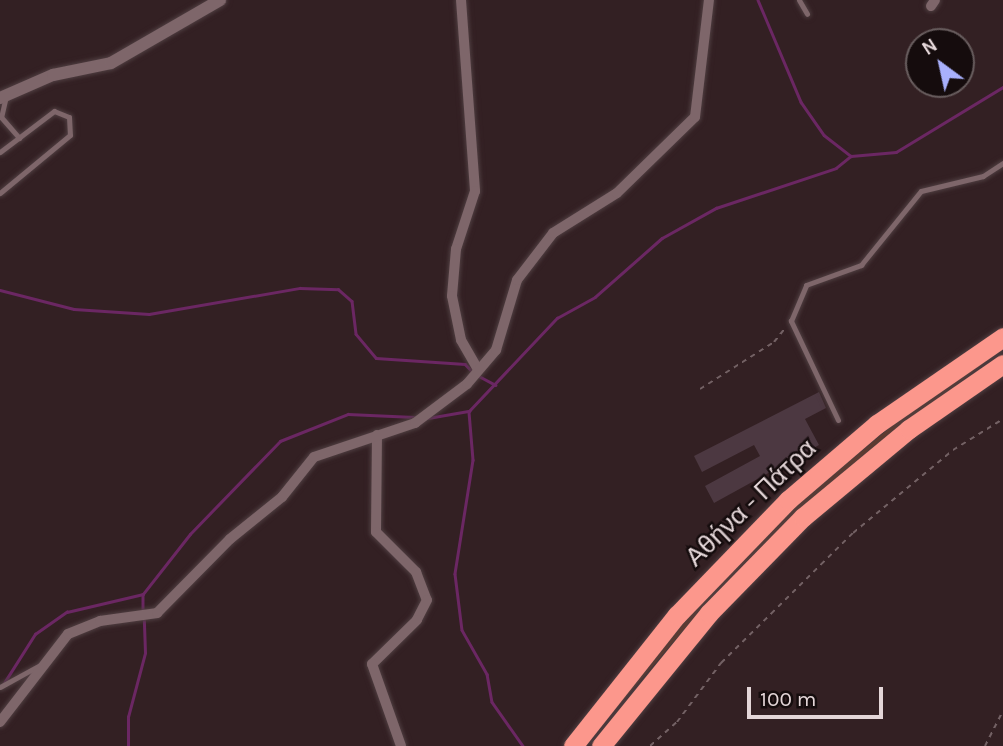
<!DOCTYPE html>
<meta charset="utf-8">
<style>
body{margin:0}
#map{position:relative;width:1003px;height:746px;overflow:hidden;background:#332023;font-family:Karla,sans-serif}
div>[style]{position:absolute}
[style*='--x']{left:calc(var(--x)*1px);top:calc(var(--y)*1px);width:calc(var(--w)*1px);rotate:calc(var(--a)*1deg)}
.green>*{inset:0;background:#753615}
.stream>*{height:2.5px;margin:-1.25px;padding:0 1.25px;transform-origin:1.25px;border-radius:1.25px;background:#6b2763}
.building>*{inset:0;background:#4c3841}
.path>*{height:2px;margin-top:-1px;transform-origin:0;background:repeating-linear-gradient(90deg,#736164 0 5px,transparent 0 10px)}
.roads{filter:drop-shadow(0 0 2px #4f3e41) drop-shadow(0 0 2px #4f3e41)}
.service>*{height:5px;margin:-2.5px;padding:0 2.5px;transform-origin:2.5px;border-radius:2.5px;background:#7e666a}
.minor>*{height:10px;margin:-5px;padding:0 5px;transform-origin:5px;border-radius:5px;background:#7e666a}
.tertiary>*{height:12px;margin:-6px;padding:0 6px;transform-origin:6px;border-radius:6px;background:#7e666a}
.motorway>*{height:19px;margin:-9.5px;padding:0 9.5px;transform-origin:9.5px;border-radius:9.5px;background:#fc978c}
span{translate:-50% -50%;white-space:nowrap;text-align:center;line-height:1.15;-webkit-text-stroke:5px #150c0d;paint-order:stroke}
.street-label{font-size:26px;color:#e4d6d8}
.north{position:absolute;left:905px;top:28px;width:70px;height:70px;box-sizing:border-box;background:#150c0d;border:2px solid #685d5e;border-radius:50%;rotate:327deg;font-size:19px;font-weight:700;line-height:28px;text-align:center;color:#e4d6d8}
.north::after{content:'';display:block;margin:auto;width:24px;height:32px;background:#a8b0fc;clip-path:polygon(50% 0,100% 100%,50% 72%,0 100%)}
.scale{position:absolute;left:747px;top:687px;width:136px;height:32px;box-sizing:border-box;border:4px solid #e4d6d8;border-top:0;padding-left:9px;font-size:21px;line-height:24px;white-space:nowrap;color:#e4d6d8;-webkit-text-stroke:5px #150c0d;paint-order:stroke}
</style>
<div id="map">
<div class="green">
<i style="clip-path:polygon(1003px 348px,798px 510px,718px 590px,584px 746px,699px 604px,795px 507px,901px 418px)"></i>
</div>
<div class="stream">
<i style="--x:758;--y:0;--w:111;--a:67.1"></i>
<i style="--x:801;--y:102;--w:40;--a:55.1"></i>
<i style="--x:824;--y:135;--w:34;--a:38"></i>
<i style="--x:851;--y:156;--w:45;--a:-5.1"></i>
<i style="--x:896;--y:152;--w:125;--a:-31.3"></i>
<i style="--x:0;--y:290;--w:76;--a:14.4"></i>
<i style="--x:74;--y:309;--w:75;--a:3.8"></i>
<i style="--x:149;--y:314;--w:153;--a:-9.8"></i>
<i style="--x:300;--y:288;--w:38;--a:2"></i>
<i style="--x:338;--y:289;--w:18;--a:41"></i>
<i style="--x:352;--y:301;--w:33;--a:83"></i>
<i style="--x:356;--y:334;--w:31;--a:50"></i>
<i style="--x:376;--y:358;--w:89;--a:3.9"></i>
<i style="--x:465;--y:364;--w:10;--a:45"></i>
<i style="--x:477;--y:375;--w:21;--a:28"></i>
<i style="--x:469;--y:412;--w:48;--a:85.2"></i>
<i style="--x:473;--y:460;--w:115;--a:99"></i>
<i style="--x:455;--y:574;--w:56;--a:82.9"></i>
<i style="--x:462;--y:630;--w:51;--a:60.4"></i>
<i style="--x:487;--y:674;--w:28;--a:80"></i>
<i style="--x:492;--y:702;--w:54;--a:54.8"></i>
<i style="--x:428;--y:418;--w:42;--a:-9.7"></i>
<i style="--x:469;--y:411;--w:128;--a:-46.6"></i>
<i style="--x:557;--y:318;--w:43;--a:-28.9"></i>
<i style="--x:595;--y:297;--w:89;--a:-41.4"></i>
<i style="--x:662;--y:238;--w:62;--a:-29.1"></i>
<i style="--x:716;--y:208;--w:126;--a:-18.4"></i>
<i style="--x:836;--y:168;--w:19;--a:-39"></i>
<i style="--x:143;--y:594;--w:18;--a:90"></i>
<i style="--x:4;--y:683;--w:58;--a:-57.7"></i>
<i style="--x:35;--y:634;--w:39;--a:-35"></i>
<i style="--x:67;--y:612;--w:78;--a:-13.3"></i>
<i style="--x:143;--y:594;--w:76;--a:-51.9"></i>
<i style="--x:190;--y:534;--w:129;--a:-45.9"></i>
<i style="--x:280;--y:441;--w:73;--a:-21.7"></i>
<i style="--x:348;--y:414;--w:66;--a:2.6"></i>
<i style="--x:128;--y:746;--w:29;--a:-90"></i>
<i style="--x:128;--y:717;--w:66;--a:-75.1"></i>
<i style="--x:145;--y:653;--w:34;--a:-92"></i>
</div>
<div class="building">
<i style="clip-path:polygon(819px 392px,826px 408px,805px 419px,819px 445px,714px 503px,705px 486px,760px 456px,754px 445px,702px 472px,694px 456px)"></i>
</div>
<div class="path">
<i style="--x:700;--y:389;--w:88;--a:-32.4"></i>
<i style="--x:774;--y:342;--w:19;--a:-51"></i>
<i style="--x:650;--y:746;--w:36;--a:-42"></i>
<i style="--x:677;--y:722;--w:74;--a:-53.3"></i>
<i style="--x:721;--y:663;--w:185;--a:-44.6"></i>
<i style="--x:853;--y:533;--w:130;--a:-39.7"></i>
<i style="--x:953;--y:450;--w:59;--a:-31.8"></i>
<i style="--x:985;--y:746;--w:39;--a:-63"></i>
</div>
<div class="roads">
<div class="service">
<i style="--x:799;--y:0;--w:16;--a:60"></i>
<i style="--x:6;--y:96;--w:22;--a:103"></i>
<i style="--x:1;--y:117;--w:28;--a:49"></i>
<i style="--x:0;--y:152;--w:68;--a:-37.2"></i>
<i style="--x:54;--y:111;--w:16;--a:22"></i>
<i style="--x:69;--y:117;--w:18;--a:87"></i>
<i style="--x:70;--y:135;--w:91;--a:140.4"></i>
<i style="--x:838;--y:420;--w:110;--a:-115.4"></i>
<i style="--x:791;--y:321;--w:39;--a:-67"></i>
<i style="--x:806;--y:285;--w:59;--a:-20"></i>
<i style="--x:861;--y:265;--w:95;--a:-51"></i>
<i style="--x:921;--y:191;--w:64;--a:-13.6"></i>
<i style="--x:983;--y:176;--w:24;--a:-33"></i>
<i style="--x:0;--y:687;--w:46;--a:-28.8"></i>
</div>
<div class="minor">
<i style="--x:461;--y:0;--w:192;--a:85.8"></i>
<i style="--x:475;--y:191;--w:61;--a:108.1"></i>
<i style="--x:456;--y:249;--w:47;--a:94.9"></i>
<i style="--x:452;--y:296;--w:45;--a:78.4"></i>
<i style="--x:461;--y:340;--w:34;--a:60"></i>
<i style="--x:931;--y:6;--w:7;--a:-56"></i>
<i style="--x:377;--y:435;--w:97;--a:90.6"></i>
<i style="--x:376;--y:532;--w:57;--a:45"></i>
<i style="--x:416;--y:572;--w:30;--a:69"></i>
<i style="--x:427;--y:600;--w:22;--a:117"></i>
<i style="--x:417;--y:620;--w:63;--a:135.6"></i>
<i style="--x:372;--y:664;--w:87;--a:70.5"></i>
<i style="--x:0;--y:722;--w:111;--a:-52.3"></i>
<i style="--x:68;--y:634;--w:35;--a:-22"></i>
<i style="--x:100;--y:621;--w:58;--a:-8"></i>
<i style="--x:157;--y:613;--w:104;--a:-45.4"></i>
<i style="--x:230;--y:539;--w:67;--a:-38.9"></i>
<i style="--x:282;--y:497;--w:51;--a:-51.3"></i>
<i style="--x:314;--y:457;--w:107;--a:-18.6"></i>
<i style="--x:415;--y:423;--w:65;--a:-36.9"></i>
<i style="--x:467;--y:384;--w:45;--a:-49.5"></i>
<i style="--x:496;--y:350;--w:73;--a:-73.3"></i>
<i style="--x:517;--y:280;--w:59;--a:-52.5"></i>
<i style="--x:553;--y:233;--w:75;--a:-32"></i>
<i style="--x:617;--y:193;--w:109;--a:-44.3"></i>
<i style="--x:695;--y:117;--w:118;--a:-83.2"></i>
</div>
<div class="tertiary">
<i style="--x:0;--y:98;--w:58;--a:-23.5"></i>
<i style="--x:53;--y:75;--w:59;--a:-11.7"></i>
<i style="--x:111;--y:63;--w:126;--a:-30"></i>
</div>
<div class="motorway">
<i style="--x:573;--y:746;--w:167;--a:-51.6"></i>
<i style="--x:677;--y:615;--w:160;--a:-46"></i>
<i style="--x:788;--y:500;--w:117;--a:-40.5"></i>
<i style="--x:877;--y:424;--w:153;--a:-34.6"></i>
<i style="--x:601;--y:746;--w:171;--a:-50.9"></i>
<i style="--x:709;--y:613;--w:134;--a:-45.6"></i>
<i style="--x:803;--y:517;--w:138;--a:-39.7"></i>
<i style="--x:909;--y:429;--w:114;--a:-34.7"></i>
</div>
</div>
<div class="street-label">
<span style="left:751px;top:503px;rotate:-44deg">Αθήνα - Πάτρα</span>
</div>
<div class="north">N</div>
<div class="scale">100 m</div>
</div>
